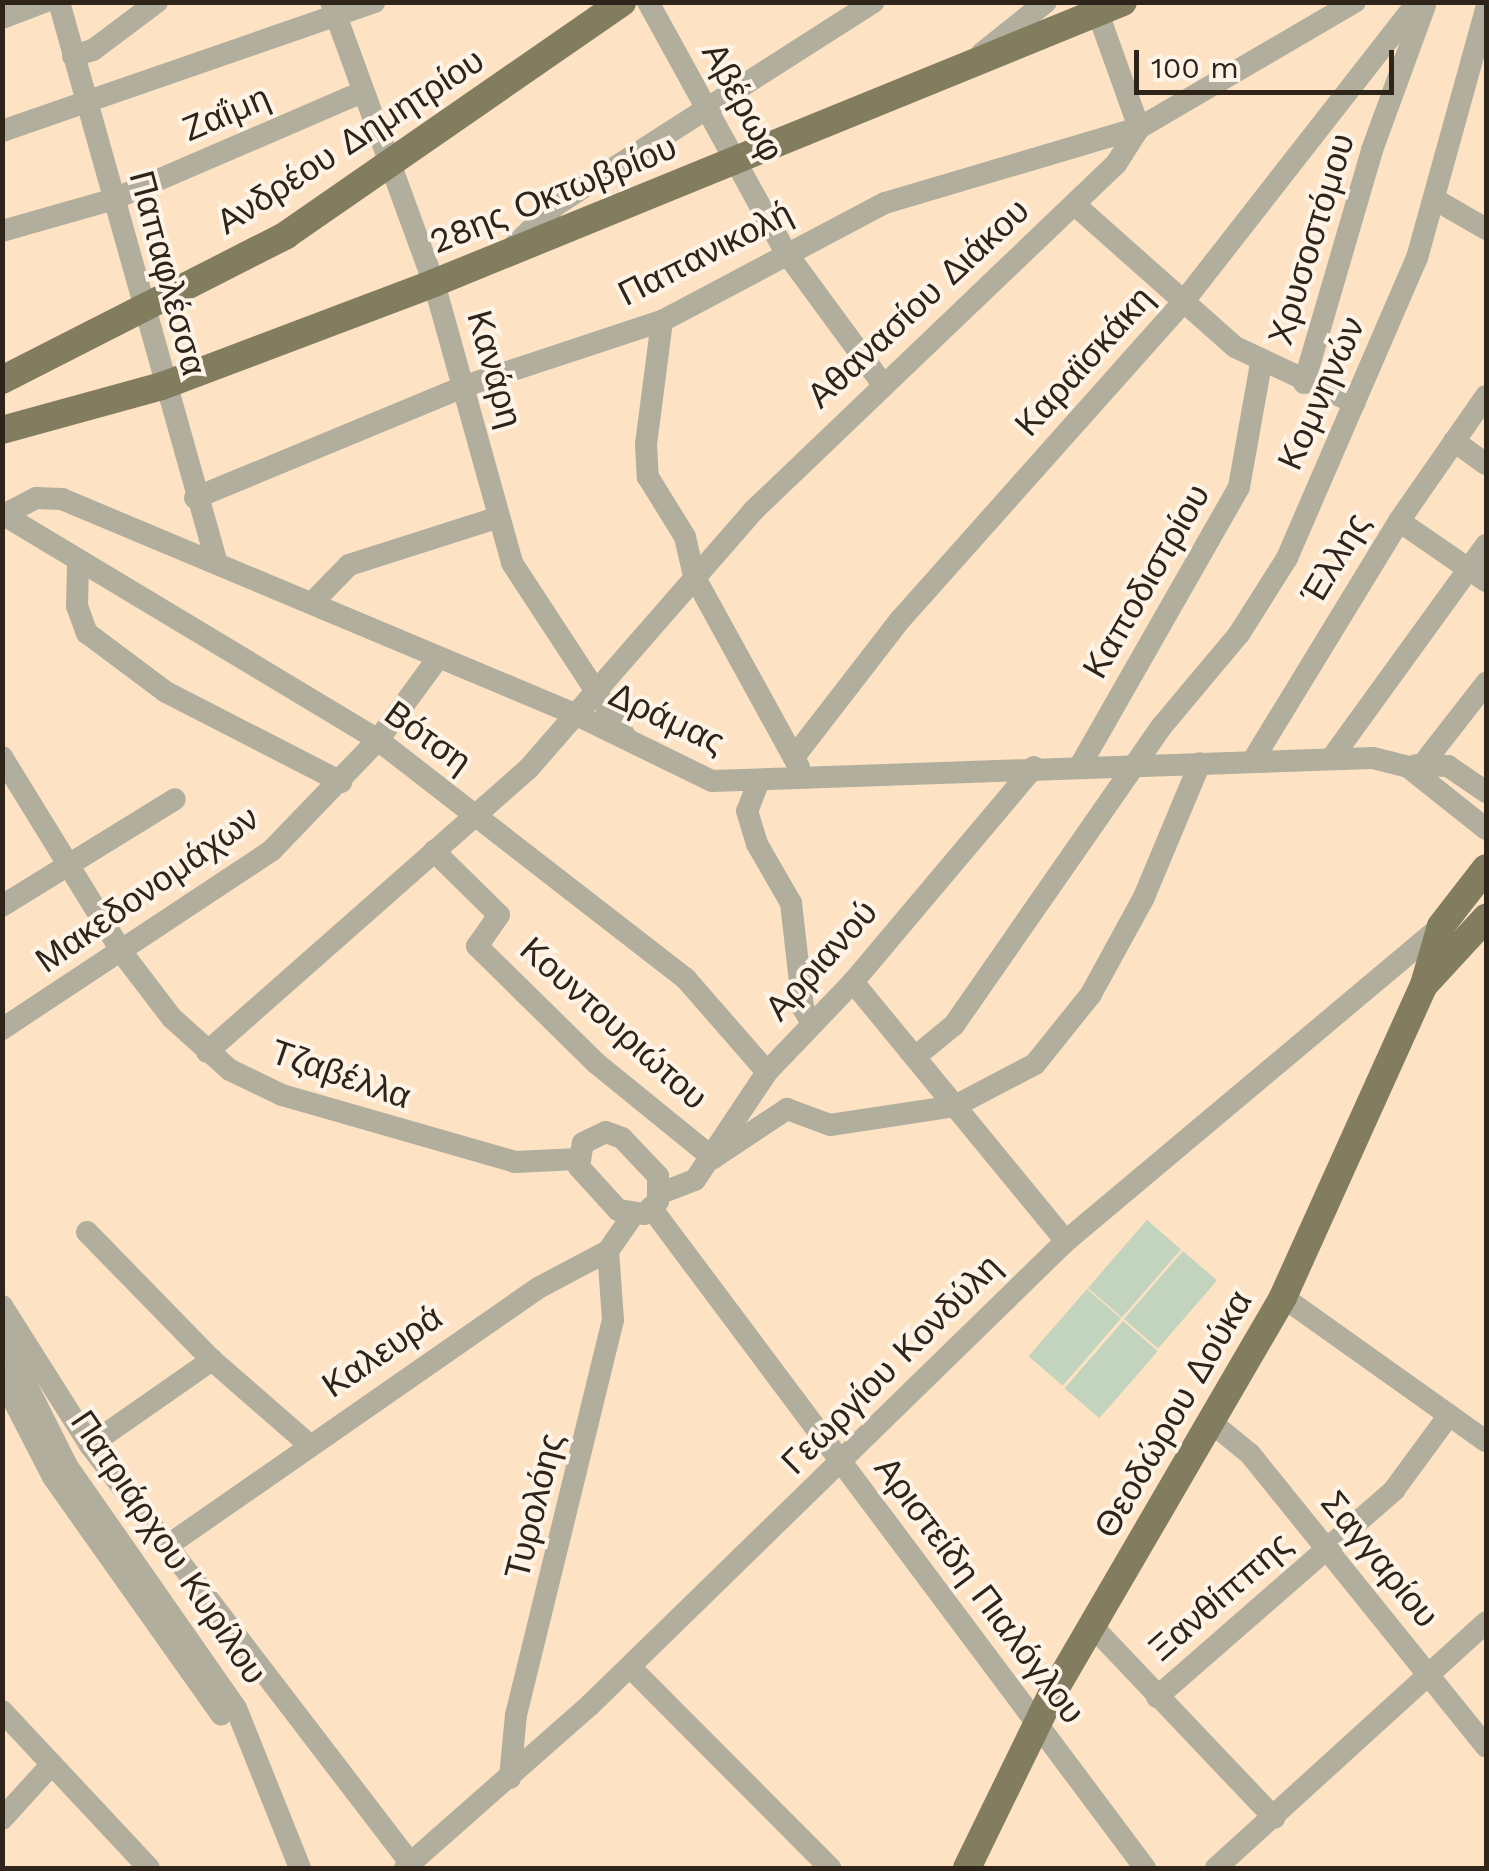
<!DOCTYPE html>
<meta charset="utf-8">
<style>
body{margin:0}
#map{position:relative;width:1489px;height:1871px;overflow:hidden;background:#fde3c4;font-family:"Work Sans",sans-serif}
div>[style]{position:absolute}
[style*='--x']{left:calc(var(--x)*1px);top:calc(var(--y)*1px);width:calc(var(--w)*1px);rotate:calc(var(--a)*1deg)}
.green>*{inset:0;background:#c2d3be;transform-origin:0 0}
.minor>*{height:22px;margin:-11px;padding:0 11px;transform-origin:11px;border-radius:11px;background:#b1ae9d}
.major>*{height:28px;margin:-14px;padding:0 14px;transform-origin:14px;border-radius:14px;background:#837d5f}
span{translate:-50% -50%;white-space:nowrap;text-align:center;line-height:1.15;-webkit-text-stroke:8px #fef3e7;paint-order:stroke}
.street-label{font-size:35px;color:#2e2419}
.frame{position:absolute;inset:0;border:5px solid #2e2419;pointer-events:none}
.scale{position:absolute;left:1134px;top:50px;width:260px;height:45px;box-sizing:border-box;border:5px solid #2e2419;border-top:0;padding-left:12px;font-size:30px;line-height:35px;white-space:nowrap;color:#2e2419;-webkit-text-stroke:8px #fef3e7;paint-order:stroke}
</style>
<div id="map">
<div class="green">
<i style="left:1147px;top:1220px;width:45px;height:90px;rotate:41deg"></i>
<i style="left:1183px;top:1251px;width:45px;height:90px;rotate:41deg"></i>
<i style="left:1087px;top:1289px;width:45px;height:89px;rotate:41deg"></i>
<i style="left:1123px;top:1321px;width:46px;height:89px;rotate:41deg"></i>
</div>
<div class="minor">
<i style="--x:59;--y:2;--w:580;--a:74.29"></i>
<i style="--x:331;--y:2;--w:299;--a:69.9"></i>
<i style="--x:434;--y:283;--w:291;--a:74.4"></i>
<i style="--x:512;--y:563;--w:207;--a:56.8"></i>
<i style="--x:648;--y:2;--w:284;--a:61.2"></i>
<i style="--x:785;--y:251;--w:164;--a:53.7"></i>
<i style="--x:1094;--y:2;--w:134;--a:70.3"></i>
<i style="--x:2;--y:18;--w:45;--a:-20.9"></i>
<i style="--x:982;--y:53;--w:82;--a:-38.6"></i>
<i style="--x:73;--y:56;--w:21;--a:-17"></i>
<i style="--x:93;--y:50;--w:80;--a:-36.9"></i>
<i style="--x:2;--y:131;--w:394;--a:-19.1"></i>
<i style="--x:1436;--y:200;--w:58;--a:30.1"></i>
<i style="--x:1074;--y:204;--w:215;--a:41.6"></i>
<i style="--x:1235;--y:347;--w:132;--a:25"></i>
<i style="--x:2;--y:231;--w:116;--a:-15.9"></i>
<i style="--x:114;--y:199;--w:270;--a:-23.3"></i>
<i style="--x:514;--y:246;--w:59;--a:-44.3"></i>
<i style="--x:556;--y:205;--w:377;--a:-32.6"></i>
<i style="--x:662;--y:321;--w:124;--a:97.4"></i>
<i style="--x:646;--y:444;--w:33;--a:87"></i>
<i style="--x:648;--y:477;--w:70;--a:58.3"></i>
<i style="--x:685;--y:537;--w:40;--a:77"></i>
<i style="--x:694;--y:576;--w:218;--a:61.2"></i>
<i style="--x:1304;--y:383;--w:243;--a:-73.7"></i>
<i style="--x:1372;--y:150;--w:154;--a:-69.9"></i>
<i style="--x:1454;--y:441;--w:39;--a:36"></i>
<i style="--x:195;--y:498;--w:292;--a:-22.5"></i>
<i style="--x:465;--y:386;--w:207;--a:-18.3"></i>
<i style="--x:662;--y:321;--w:252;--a:-27.9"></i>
<i style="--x:885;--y:203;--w:265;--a:-16.5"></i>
<i style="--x:4;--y:515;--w:436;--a:31"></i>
<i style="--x:378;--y:740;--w:390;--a:37.8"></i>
<i style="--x:686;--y:979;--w:123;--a:48.9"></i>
<i style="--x:2;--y:516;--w:38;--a:-28"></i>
<i style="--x:36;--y:498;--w:26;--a:2"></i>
<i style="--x:62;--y:499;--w:558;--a:22.75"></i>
<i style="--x:577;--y:715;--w:150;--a:26.1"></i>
<i style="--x:712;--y:781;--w:661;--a:-1.99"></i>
<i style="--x:1373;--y:758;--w:36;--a:14"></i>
<i style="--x:1408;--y:767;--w:100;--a:38.5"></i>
<i style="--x:1399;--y:521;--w:106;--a:34.6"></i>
<i style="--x:78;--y:565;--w:41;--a:91.4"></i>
<i style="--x:77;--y:606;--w:29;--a:70"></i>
<i style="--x:87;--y:633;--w:99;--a:36.8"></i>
<i style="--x:166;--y:692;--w:197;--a:27.2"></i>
<i style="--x:314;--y:601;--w:50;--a:-45.8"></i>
<i style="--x:349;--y:565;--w:157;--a:-17.7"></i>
<i style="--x:2;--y:757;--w:231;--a:58.4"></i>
<i style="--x:123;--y:954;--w:81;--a:52.6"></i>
<i style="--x:172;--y:1018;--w:78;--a:41.9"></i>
<i style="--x:230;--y:1070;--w:58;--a:25.7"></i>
<i style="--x:282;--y:1095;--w:242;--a:16"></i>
<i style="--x:515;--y:1162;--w:63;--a:-2.7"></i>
<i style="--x:794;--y:757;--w:173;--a:-52.3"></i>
<i style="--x:900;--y:620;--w:427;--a:-48.3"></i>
<i style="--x:1184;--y:301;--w:380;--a:-52"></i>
<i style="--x:1331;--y:759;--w:264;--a:-54.1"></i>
<i style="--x:1252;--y:762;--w:282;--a:-58.6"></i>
<i style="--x:1399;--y:521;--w:152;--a:-55.2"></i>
<i style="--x:1423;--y:764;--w:103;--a:-52.1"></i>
<i style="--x:1416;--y:765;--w:32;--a:2"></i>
<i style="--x:1448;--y:766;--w:46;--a:34.4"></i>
<i style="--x:1080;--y:766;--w:321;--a:-60.3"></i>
<i style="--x:1239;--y:487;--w:126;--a:-79.9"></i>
<i style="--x:758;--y:783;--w:30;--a:111"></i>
<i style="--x:747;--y:811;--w:34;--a:73"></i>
<i style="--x:757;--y:844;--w:68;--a:60"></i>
<i style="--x:791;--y:903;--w:106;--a:83.5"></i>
<i style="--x:803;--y:1008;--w:16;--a:60"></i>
<i style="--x:434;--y:851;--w:91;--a:44.6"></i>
<i style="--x:499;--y:915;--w:38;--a:125"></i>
<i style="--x:477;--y:946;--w:167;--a:44.5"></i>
<i style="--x:596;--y:1063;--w:151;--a:39.1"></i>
<i style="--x:713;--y:1158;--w:89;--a:-33.5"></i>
<i style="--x:787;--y:1109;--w:46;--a:20.4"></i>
<i style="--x:830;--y:1125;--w:126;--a:-8.6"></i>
<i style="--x:955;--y:1106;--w:90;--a:-27.7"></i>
<i style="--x:1035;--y:1064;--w:90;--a:-51.3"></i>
<i style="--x:1091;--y:994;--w:111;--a:-61.3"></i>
<i style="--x:1144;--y:897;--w:145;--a:-67.3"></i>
<i style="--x:2;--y:906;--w:203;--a:-31.7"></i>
<i style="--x:853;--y:982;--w:335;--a:50.6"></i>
<i style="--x:2;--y:1029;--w:324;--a:-33.5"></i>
<i style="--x:272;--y:850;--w:153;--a:-46.1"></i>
<i style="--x:378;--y:740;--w:102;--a:-53.8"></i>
<i style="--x:207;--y:1052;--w:429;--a:-41.4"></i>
<i style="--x:529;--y:768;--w:342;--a:-48.9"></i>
<i style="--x:754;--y:510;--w:501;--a:-43.71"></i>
<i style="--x:1116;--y:164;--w:43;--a:-57.4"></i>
<i style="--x:1139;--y:128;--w:250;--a:-30.3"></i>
<i style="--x:915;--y:1057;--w:50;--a:-39.4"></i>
<i style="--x:954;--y:1025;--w:364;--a:-55.2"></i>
<i style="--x:1162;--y:726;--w:120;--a:-50.1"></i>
<i style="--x:1239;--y:634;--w:90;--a:-57.7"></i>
<i style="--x:1287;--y:558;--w:327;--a:-66.6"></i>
<i style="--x:1417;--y:258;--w:257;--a:-74.5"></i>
<i style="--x:606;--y:1132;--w:17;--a:21"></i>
<i style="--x:622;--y:1138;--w:52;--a:46.5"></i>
<i style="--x:658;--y:1176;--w:25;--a:90"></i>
<i style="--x:658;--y:1201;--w:19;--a:137"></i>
<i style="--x:644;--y:1214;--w:26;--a:-171"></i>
<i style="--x:618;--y:1210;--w:58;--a:-132.2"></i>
<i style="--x:579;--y:1167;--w:24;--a:-81"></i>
<i style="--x:583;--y:1143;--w:25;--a:-26"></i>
<i style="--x:661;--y:1193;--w:36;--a:-21"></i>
<i style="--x:695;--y:1180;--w:130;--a:-56.3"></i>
<i style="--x:767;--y:1072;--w:124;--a:-46.3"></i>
<i style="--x:853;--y:982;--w:281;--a:-49.9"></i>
<i style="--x:652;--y:1209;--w:823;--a:53.2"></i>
<i style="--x:87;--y:1232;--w:179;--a:45.7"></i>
<i style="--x:212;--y:1360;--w:126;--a:41.1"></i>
<i style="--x:1283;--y:1297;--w:249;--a:35.4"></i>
<i style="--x:2;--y:1306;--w:165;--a:57.7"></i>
<i style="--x:90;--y:1445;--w:528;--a:52.54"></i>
<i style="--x:2;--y:1336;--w:145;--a:63.4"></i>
<i style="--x:67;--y:1466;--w:295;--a:55.1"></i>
<i style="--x:236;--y:1708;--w:172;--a:68.2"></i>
<i style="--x:2;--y:1378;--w:111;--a:62.7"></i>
<i style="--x:53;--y:1477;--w:291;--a:54.7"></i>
<i style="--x:1212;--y:1423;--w:49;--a:39.2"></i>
<i style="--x:1250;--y:1454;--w:376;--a:51.1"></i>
<i style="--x:90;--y:1445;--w:149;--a:-34.9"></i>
<i style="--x:167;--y:1546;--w:454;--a:-34.8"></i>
<i style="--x:540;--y:1287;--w:77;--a:-27.9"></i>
<i style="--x:608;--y:1251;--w:44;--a:-55.2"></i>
<i style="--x:1094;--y:1628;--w:262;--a:46.5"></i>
<i style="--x:630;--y:1667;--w:284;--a:45.1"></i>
<i style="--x:1157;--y:1697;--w:315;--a:-41.1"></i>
<i style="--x:1394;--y:1490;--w:93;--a:-53.7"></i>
<i style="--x:2;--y:1711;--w:215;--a:46.9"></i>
<i style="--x:510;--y:1778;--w:63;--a:-84.6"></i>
<i style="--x:516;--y:1715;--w:407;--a:-76.2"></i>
<i style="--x:613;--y:1320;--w:69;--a:-94.1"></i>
<i style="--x:2;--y:1819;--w:74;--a:-47.7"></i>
<i style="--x:405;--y:1868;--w:247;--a:-41.4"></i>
<i style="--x:590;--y:1705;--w:665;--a:-44.27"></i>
<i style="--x:1066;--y:1241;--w:490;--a:-40"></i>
<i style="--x:1216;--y:1868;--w:365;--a:-42.3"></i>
</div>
<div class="major">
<i style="--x:2;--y:380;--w:319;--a:-27"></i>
<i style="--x:286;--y:235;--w:409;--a:-34.7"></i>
<i style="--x:2;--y:430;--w:166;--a:-15.4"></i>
<i style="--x:162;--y:386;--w:291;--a:-20.7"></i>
<i style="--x:434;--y:283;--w:744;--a:-22.19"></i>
<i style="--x:1425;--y:984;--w:90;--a:-47.3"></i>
<i style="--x:967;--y:1868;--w:191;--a:-64"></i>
<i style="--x:1051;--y:1696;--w:462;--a:-59.8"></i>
<i style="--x:1283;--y:1297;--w:342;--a:-65.7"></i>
<i style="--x:1424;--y:985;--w:61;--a:-73.9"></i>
<i style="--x:1441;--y:926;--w:73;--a:-52.2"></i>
</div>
<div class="street-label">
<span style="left:743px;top:102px;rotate:61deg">Αβέρωφ</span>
<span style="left:226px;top:113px;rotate:-23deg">Ζαΐμη</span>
<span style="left:350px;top:141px;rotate:-33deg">Ανδρέου Δημητρίου</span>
<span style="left:553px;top:194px;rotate:-22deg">28ης Οκτωβρίου</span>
<span style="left:1311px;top:239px;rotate:-73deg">Χρυσοστόμου</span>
<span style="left:705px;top:253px;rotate:-27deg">Παπανικολή</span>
<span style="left:168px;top:273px;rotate:75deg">Παπαφλέσσα</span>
<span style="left:918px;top:303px;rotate:-43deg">Αθανασίου Διάκου</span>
<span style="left:1084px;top:361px;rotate:-48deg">Καραϊσκάκη</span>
<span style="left:495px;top:369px;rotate:74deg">Κανάρη</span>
<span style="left:1321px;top:393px;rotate:-66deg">Κομνηνών</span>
<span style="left:1335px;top:558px;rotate:-59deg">Έλλης</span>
<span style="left:1146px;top:581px;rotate:-60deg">Καποδιστρίου</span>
<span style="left:667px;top:718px;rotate:25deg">Δράμας</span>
<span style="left:428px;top:737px;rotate:36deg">Βότση</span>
<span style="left:147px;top:889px;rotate:-35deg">Μακεδονομάχων</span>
<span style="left:821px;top:960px;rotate:-48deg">Αρριανού</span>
<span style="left:614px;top:1023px;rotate:42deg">Κουντουριώτου</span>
<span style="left:341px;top:1074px;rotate:19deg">Τζαβέλλα</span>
<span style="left:382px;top:1351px;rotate:-34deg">Καλευρά</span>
<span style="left:891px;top:1364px;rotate:-45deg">Γεωργίου Κονδύλη</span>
<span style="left:1173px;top:1414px;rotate:-60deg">Θεοδώρου Δούκα</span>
<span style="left:534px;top:1506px;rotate:-76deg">Τυρολόης</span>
<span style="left:169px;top:1547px;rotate:56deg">Πατριάρχου Κυρίλου</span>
<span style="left:1380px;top:1559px;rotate:51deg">Σαγγαρίου</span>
<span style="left:980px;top:1590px;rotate:53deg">Αριστείδη Πιαλόγλου</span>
<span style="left:1220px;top:1596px;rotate:-41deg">Ξανθίππης</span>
</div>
<div class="frame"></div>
<div class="scale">100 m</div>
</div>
